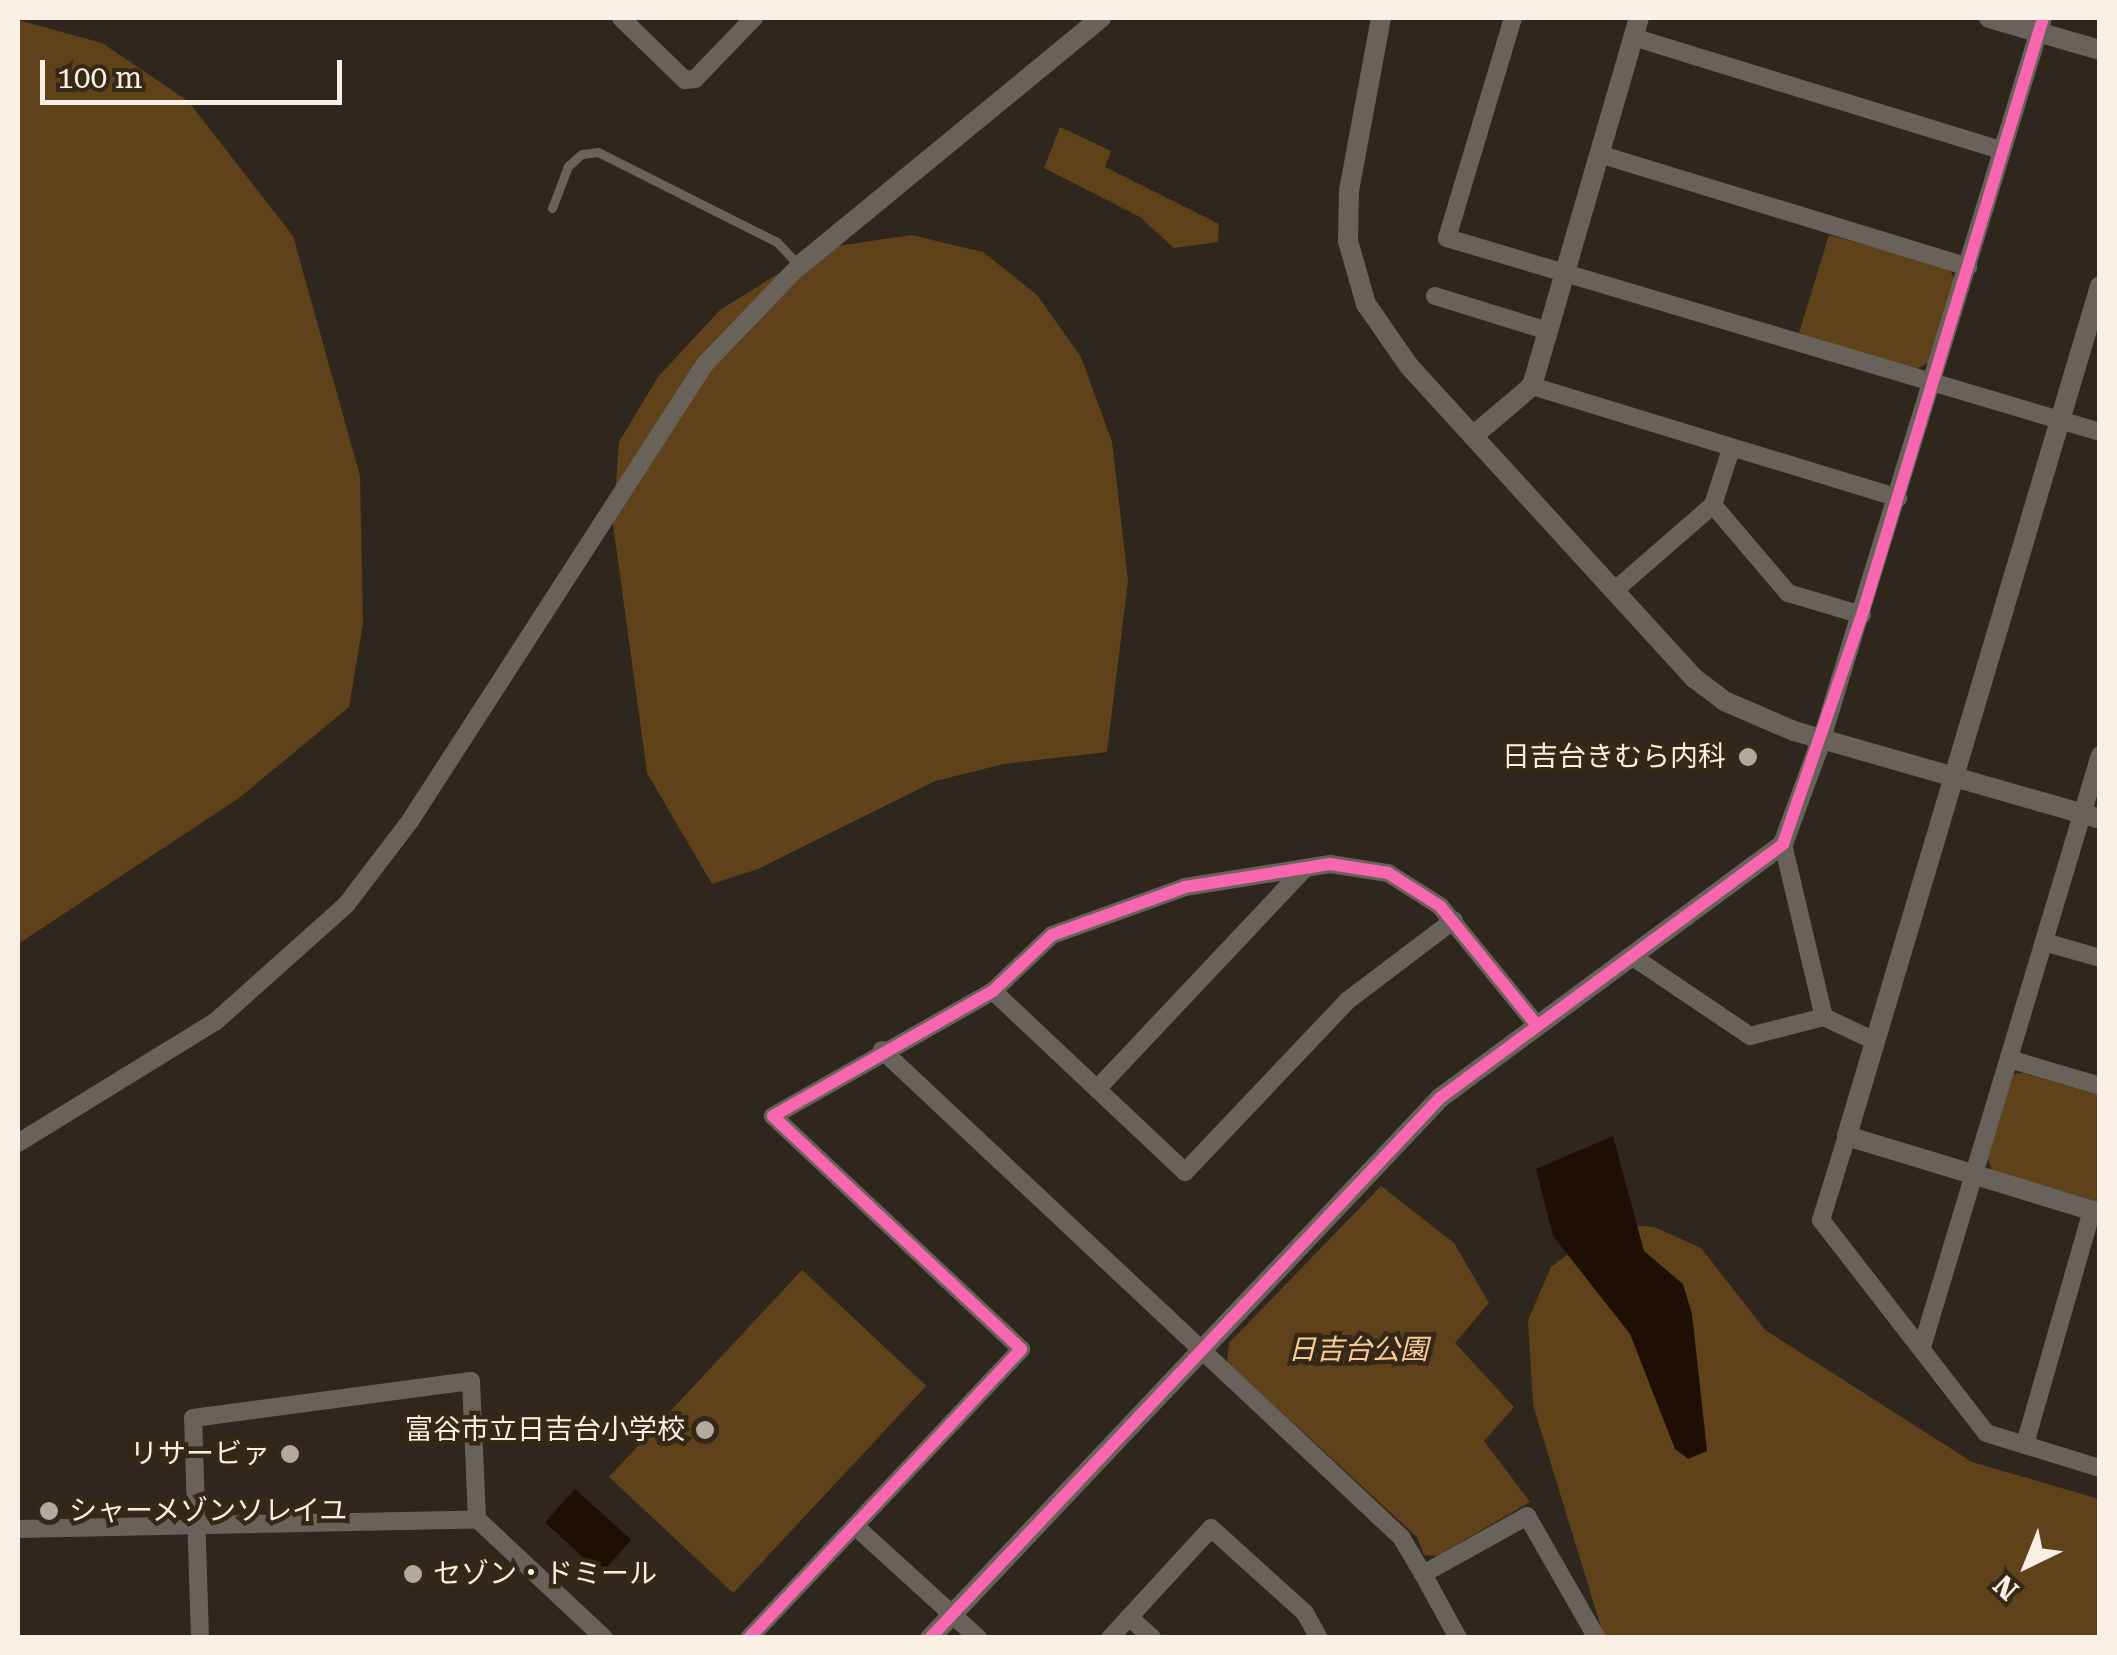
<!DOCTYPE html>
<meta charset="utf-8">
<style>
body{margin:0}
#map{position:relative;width:2117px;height:1655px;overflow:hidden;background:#2f271e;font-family:"Roboto Serif","Noto Sans JP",serif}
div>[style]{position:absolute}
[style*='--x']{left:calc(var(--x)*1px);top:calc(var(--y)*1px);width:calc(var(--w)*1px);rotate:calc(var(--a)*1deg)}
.green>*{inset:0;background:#60421a;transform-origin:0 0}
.water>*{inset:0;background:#1e0e03;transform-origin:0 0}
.service>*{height:9px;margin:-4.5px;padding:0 4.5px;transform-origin:4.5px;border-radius:4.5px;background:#68625b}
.minor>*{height:18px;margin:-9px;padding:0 9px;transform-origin:9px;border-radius:9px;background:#68625b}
.tertiary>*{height:20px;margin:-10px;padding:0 10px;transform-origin:10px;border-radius:10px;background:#68625b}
.cycleway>*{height:12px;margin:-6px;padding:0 6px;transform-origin:6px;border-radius:6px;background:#f766af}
.dots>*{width:28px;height:28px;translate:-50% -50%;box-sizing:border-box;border:5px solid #362817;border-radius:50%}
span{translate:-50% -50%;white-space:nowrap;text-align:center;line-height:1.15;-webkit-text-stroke:9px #362817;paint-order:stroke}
.poi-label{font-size:28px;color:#f9efe4}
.right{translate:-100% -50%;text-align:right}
.left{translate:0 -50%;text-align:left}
.park-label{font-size:28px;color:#facc96;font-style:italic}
.frame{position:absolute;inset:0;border:20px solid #f9efe4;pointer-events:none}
.north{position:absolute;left:1977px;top:1515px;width:100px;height:100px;-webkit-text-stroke:8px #362817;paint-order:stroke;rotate:223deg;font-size:28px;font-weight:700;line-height:40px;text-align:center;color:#f9efe4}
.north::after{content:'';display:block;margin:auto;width:35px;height:45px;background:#f9efe4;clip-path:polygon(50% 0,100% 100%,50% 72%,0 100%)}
.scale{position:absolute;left:40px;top:60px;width:302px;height:45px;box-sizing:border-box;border:5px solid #f9efe4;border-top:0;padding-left:12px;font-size:30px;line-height:35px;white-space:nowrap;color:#f9efe4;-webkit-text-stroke:8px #362817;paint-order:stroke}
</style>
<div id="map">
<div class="green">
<i style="clip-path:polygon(18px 20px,102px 43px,188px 101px,293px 236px,360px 476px,363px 623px,349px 707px,239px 798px,18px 944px)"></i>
<i style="clip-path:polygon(1060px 127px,1111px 151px,1105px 167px,1219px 224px,1218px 242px,1174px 248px,1140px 217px,1044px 168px)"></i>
<i style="clip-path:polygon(911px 235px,983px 252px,1037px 295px,1081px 357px,1112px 442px,1128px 581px,1107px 752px,1004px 764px,935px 781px,758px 869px,712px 884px,647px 773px,613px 524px,619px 442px,658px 377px,720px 310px,818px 249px)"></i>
<i style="clip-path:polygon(1829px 235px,1949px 268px,1956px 282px,1930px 362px,1914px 370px,1799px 333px)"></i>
<i style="clip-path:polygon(2023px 1073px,2099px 1095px,2099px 1202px,1992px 1170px,1987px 1157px,2012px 1074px)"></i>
<i style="clip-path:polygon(1381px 1186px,1454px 1243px,1489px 1303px,1455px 1343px,1514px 1407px,1484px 1441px,1530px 1502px,1437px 1556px,1424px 1555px,1417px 1537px,1227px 1362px,1229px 1343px)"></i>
<i style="clip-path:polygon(1625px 1225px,1654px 1227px,1701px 1248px,1765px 1330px,1972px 1462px,2099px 1499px,2099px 1637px,1604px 1637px,1533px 1405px,1528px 1320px,1551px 1267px,1593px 1236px)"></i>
<i style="left:802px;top:1270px;width:170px;height:283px;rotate:43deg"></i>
</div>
<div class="water">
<i style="clip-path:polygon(1613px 1136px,1644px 1251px,1683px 1284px,1692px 1314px,1707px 1451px,1688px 1459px,1675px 1449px,1630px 1334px,1553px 1236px,1536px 1169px)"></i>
<i style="left:575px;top:1489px;width:76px;height:45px;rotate:42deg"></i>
</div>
<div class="service">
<i style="--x:552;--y:208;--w:45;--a:-69.1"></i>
<i style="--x:568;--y:166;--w:18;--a:-41"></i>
<i style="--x:582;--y:154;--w:16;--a:-7"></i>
<i style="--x:598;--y:152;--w:200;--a:26.7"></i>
<i style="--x:777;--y:242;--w:33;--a:47"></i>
</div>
<div class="minor">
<i style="--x:621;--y:18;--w:89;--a:44.1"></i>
<i style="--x:685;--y:80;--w:10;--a:-6"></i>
<i style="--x:695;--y:79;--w:85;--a:-46"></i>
<i style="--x:1513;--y:18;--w:230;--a:106.7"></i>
<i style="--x:1447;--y:238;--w:681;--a:16.55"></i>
<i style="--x:1633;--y:37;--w:385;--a:17.1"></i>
<i style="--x:1599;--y:154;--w:386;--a:17"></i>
<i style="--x:1435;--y:296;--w:118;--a:17.2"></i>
<i style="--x:1532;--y:386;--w:383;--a:17"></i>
<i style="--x:1713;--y:505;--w:116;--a:49.6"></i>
<i style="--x:1788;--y:593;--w:77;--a:16.6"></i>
<i style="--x:1614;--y:591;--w:131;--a:-41"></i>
<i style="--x:1713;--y:505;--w:59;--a:-72.2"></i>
<i style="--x:1822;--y:738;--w:753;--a:-72.94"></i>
<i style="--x:1783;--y:844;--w:178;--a:76.7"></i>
<i style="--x:2044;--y:942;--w:58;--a:15.9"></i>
<i style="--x:1633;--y:957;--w:141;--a:34"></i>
<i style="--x:1750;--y:1036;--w:76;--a:-14.4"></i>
<i style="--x:1824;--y:1017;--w:56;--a:25.2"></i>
<i style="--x:993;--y:991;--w:264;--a:43.3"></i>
<i style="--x:1185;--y:1172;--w:236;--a:-46.5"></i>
<i style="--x:1347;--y:1001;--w:134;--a:-37.1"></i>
<i style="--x:882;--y:1050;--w:712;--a:43.18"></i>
<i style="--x:1401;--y:1537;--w:43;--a:59.3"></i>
<i style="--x:1423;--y:1574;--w:119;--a:-29.1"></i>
<i style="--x:1527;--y:1516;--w:141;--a:60.2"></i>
<i style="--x:2009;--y:1059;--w:95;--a:16.5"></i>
<i style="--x:1097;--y:1089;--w:303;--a:-46.7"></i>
<i style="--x:1847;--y:1136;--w:88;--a:107.2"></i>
<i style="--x:1821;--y:1220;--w:269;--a:52.2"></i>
<i style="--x:1986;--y:1433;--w:119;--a:17.1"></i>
<i style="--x:18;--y:1143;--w:231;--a:-31.6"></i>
<i style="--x:215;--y:1022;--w:176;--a:-41.8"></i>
<i style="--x:346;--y:905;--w:106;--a:-52.7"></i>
<i style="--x:410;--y:821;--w:544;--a:-57.16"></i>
<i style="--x:705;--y:364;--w:136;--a:-46.2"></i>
<i style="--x:1922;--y:1347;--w:618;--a:-73.27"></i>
<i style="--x:2025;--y:1444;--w:242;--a:-74"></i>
<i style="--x:855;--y:1526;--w:166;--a:42.3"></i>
<i style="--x:18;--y:1529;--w:459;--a:-1.2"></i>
<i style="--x:477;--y:1519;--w:174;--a:43.1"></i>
<i style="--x:1423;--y:1574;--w:73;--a:61.3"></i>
<i style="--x:1129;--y:1617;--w:31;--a:42"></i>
<i style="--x:200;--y:1638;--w:220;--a:-91.8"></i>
<i style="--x:193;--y:1418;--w:280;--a:-7.6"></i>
<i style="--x:471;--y:1381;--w:138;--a:87.5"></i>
<i style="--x:749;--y:1638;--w:397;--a:-46.7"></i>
<i style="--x:1021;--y:1349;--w:340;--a:-136.8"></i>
<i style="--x:773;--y:1116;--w:253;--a:-29.6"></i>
<i style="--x:993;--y:991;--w:81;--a:-43.5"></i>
<i style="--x:1052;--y:935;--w:141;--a:-19.8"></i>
<i style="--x:1185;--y:887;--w:147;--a:-9"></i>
<i style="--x:1330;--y:864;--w:59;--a:8.8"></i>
<i style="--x:1388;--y:873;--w:62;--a:32.4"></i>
<i style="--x:1440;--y:906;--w:152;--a:50.9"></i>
<i style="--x:1110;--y:1638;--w:149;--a:-47.4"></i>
<i style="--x:1211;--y:1528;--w:127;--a:42.1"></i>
<i style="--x:1305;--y:1613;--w:29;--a:61"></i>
</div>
<div class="tertiary">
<i style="--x:1381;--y:18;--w:175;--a:100.5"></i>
<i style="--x:1349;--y:190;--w:51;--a:91.1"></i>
<i style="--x:1348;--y:241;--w:66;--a:74.1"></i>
<i style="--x:1366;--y:304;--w:75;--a:55.3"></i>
<i style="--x:1409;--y:366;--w:423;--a:47.6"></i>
<i style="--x:1694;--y:678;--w:38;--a:37"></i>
<i style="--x:1724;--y:701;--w:76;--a:23.2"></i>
<i style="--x:1794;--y:731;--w:318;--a:16"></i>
<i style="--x:1989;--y:18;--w:116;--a:16.1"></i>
<i style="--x:799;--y:266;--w:391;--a:-39.4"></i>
<i style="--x:2100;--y:286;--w:887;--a:106.58"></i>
<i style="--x:1847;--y:1136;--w:264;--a:16.9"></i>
<i style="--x:1473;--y:436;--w:77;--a:-40.3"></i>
<i style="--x:1532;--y:386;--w:383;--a:-73.8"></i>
<i style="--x:930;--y:1638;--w:743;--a:-46.64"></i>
<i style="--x:1440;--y:1098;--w:427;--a:-36.5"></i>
<i style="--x:1783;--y:844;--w:113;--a:-69.8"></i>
</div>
<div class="cycleway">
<i style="--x:749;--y:1638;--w:397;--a:-46.7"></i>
<i style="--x:1021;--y:1349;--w:340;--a:-136.8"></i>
<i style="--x:773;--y:1116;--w:253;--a:-29.6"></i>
<i style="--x:993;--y:991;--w:81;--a:-43.5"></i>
<i style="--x:1052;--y:935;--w:141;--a:-19.8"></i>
<i style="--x:1185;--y:887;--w:147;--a:-9"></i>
<i style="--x:1330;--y:864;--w:59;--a:8.8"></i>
<i style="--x:1388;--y:873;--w:62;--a:32.4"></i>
<i style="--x:1440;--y:906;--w:152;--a:50.9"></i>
<i style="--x:930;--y:1638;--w:743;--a:-46.64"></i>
<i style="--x:1440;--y:1098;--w:427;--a:-36.5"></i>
<i style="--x:1783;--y:844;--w:242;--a:-71"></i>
<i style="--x:1862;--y:615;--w:624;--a:-73.13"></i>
</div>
<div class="dots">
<i style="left:1748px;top:757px;background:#b2a99f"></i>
<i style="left:705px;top:1430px;background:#b2a99f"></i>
<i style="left:290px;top:1454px;background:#b2a99f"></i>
<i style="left:49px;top:1511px;background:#b2a99f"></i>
<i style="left:413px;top:1574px;background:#b2a99f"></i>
</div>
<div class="poi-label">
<span class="right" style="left:1726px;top:757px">日吉台きむら内科</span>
<span class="right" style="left:685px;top:1430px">富谷市立日吉台小学校</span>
<span class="right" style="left:270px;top:1454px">リサービァ</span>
<span class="left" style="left:69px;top:1511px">シャーメゾンソレイユ</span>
<span class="left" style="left:433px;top:1574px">セゾン・ドミール</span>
</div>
<div class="park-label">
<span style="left:1358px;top:1350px">日吉台公園</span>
</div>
<div class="frame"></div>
<div class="north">N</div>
<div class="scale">100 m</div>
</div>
